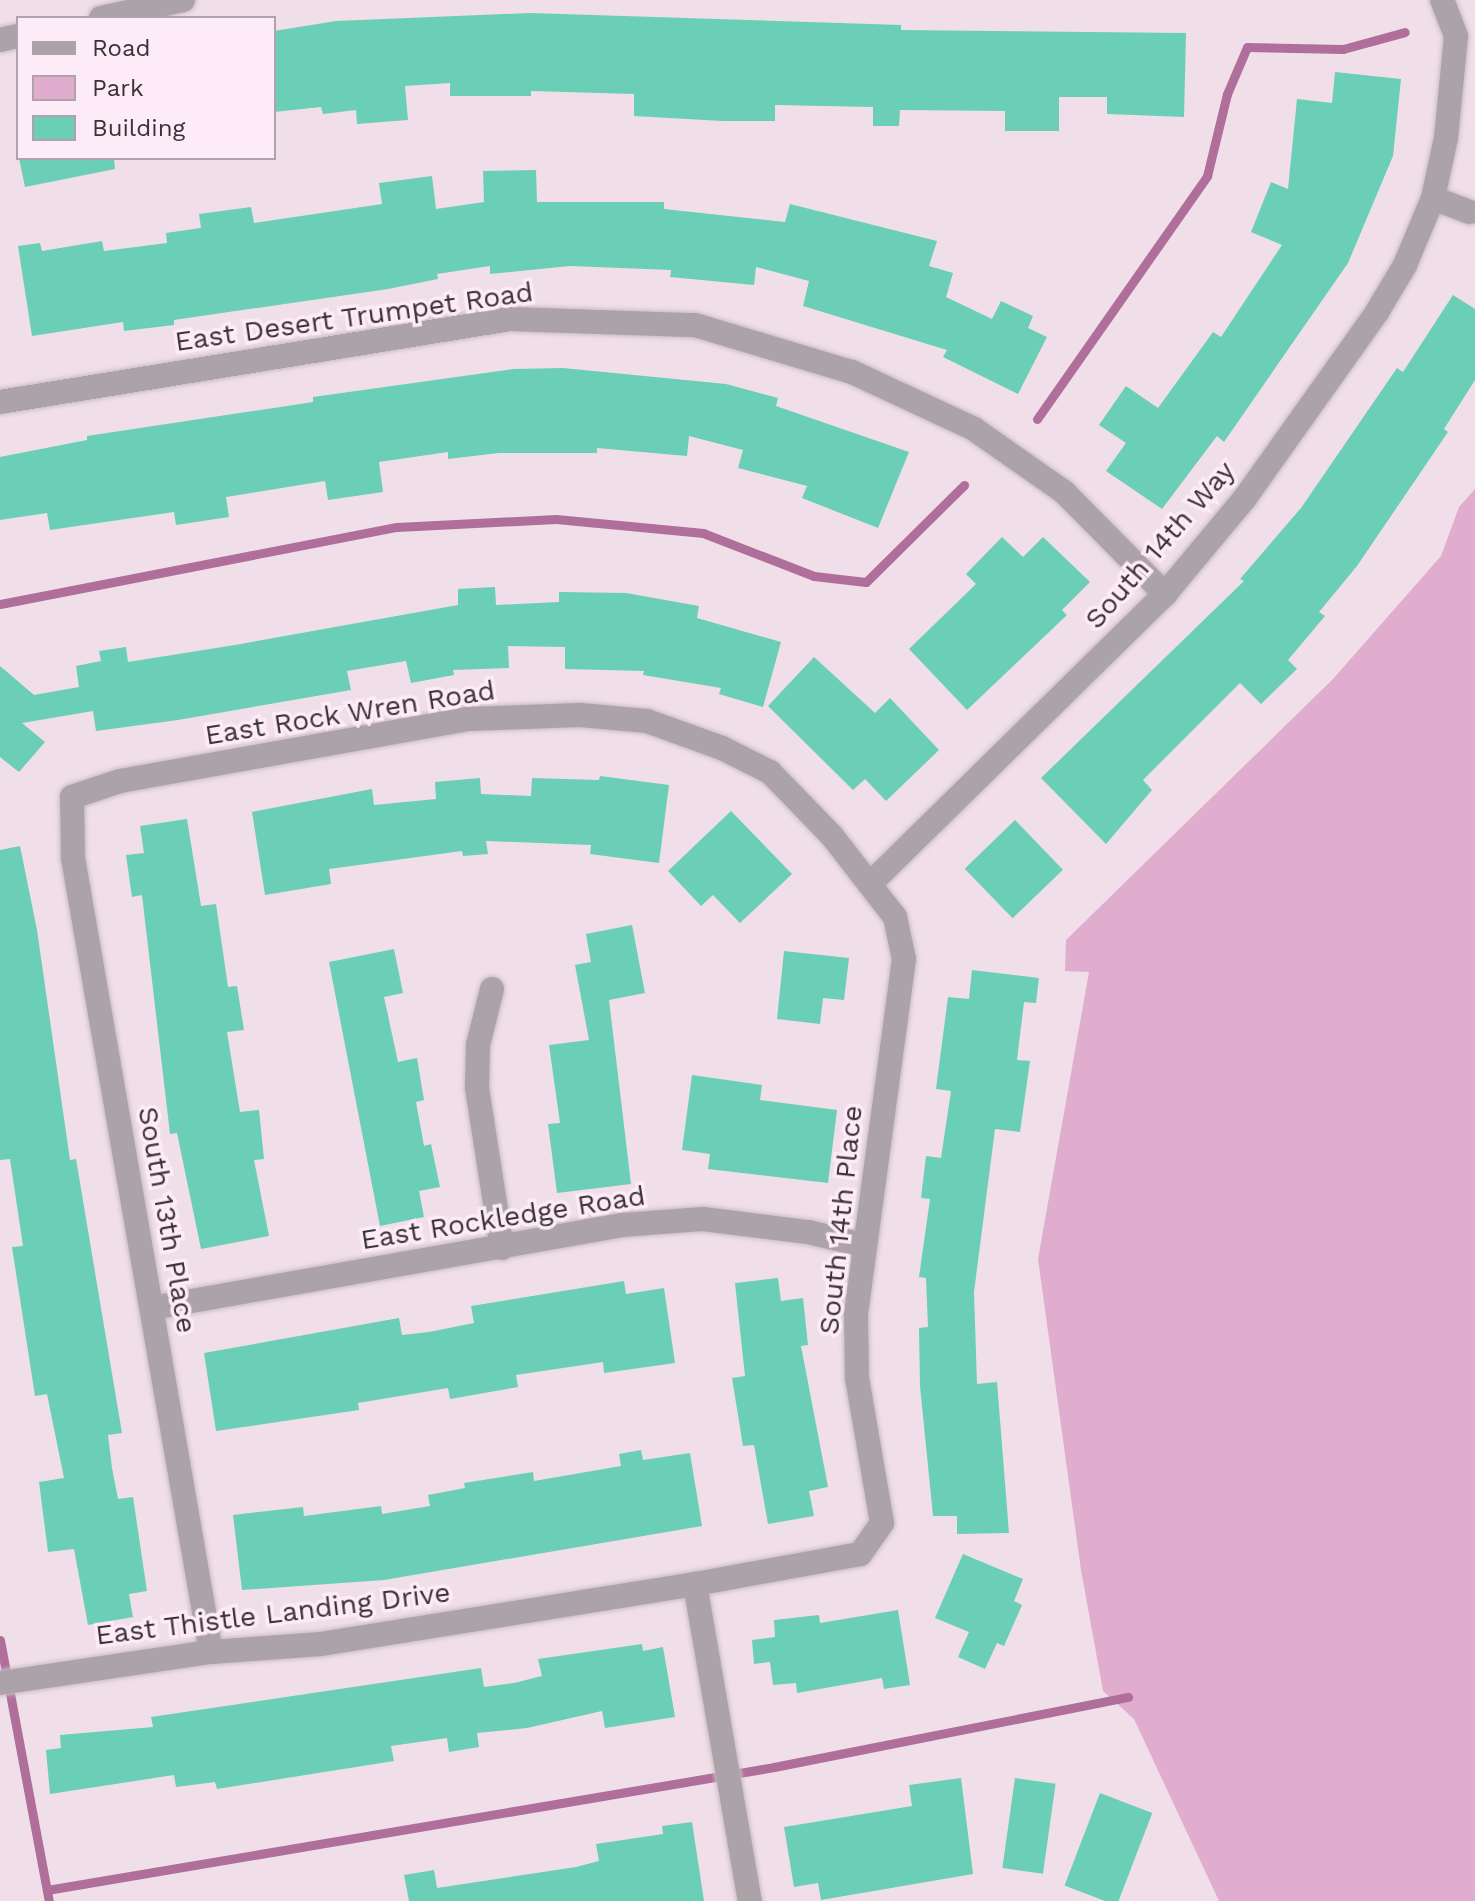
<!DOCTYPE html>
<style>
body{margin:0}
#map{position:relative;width:1475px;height:1901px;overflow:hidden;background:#f0dfe9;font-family:"Work Sans",sans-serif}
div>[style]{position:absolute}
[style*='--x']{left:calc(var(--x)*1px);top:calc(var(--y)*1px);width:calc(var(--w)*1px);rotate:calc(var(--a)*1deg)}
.green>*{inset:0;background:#e1adcf}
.stream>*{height:9px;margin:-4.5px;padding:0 4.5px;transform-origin:4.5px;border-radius:4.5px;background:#b06e9b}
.building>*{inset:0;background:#6bceb6;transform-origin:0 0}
.roads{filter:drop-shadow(0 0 2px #cbbcc5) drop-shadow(0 0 2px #cbbcc5)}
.street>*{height:24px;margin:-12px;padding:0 12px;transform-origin:12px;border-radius:12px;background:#aba3a8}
span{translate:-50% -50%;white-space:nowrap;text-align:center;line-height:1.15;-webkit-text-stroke:7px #fdecf7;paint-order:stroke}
.street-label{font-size:28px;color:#393236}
.legend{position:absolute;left:16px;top:16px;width:260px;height:144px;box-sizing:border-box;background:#fdecf7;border:2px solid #afa2aa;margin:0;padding:10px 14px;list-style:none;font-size:24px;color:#393236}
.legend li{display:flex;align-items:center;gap:16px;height:40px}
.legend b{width:40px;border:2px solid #afa2aa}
</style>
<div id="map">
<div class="green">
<i style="clip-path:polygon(1475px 489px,1475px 1901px,1219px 1901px,1134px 1719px,1103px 1691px,1081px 1570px,1038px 1259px,1089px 972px,1065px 971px,1066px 940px,1333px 679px,1441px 556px,1459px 507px)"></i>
</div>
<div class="stream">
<i style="--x:1037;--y:419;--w:297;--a:-55"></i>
<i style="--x:1207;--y:176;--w:84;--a:-76.3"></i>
<i style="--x:1227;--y:94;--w:51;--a:-66.9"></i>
<i style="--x:1247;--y:47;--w:96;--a:1.2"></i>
<i style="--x:1343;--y:49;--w:64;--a:-15.3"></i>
<i style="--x:0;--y:604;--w:404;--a:-11"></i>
<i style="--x:397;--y:527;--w:159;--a:-2.9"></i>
<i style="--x:556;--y:519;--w:148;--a:5.4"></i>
<i style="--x:703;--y:533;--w:119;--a:21.2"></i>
<i style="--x:814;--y:576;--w:52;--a:6.6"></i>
<i style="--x:866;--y:582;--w:138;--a:-44.7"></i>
<i style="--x:0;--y:1640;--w:266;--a:79.4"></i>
<i style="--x:47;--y:1890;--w:737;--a:-9.6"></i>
<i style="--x:774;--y:1767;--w:361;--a:-11.2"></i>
</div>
<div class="building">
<i style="clip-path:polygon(530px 13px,901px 25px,901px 30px,1186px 33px,1184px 117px,1107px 114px,1107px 97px,1059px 97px,1059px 131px,1005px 131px,1005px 111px,900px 110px,899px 126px,873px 126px,873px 107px,775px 105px,775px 121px,722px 121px,634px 116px,634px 94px,531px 91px,531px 96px,450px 96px,450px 83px,405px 86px,408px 120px,357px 124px,356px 110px,323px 114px,321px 107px,274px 112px,274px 31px,336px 21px)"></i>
<i style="clip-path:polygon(1335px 72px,1401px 79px,1393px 156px,1348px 263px,1224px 442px,1217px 436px,1162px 509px,1106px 471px,1126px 443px,1099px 425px,1126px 386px,1158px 408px,1213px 332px,1221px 337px,1282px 245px,1251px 232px,1271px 182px,1288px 189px,1297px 99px,1332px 103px)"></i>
<i style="clip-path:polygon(19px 158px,114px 158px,115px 169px,25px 187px)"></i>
<i style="clip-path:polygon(536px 170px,537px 202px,664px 202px,664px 209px,785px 222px,790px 204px,937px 241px,929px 266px,953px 273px,946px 297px,992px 319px,1001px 301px,1033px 316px,1028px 328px,1047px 337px,1018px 394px,943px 357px,947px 350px,803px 306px,809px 281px,756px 267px,754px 285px,670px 277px,671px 270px,570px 266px,490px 274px,490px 266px,437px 274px,438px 279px,388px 289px,174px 320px,174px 325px,124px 331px,123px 322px,32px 336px,18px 246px,40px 243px,42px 251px,102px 241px,104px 251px,167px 243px,166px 233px,201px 228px,199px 214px,251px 207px,254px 223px,382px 204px,379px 183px,432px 176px,436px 209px,484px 202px,483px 171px)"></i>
<i style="clip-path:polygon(1453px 295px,1475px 309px,1475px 380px,1444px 429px,1448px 432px,1357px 566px,1319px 612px,1325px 616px,1288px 660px,1297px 669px,1261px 704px,1240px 683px,1143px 780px,1152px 790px,1106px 844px,1041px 778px,1244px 581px,1240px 579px,1301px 508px,1397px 368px,1403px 372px)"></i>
<i style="clip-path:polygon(563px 368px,726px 384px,778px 398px,776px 406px,909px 452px,878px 528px,802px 498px,807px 486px,738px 468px,743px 450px,689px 436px,687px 456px,597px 448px,597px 453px,499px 453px,448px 459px,448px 452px,379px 462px,383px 492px,328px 500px,325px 481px,226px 497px,229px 517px,176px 525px,174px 512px,50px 530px,47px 513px,0 520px,0 457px,87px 440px,87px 436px,313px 402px,313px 397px,514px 369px)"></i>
<i style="clip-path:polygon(1002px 537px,1023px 557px,1043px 537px,1090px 582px,1062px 610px,1067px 615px,967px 710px,909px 649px,976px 584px,966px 574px)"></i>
<i style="clip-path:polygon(495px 587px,496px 605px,559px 602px,559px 592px,626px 593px,699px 606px,697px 618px,781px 642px,763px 707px,719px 694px,721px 688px,643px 675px,644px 671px,565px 669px,565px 647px,508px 646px,509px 668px,453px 670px,454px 675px,411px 683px,406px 661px,347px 671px,351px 690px,178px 720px,96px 731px,93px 711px,22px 723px,45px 742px,19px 772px,0 757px,0 666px,34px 695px,79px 687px,76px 666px,101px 661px,99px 651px,126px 647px,128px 662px,235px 645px,458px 605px,458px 589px)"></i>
<i style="clip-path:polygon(814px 657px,875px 713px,890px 698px,939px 750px,886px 801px,865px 779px,853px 790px,768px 706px)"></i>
<i style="clip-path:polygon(600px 776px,669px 785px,659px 863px,590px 854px,591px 845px,486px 841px,488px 854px,463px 856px,462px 851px,329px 869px,331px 884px,265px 895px,252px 812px,372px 789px,374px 805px,436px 799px,435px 782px,480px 778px,481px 794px,531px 796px,532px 778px,599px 780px)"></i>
<i style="clip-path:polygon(731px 811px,792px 874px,740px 923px,713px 895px,701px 906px,668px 871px)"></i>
<i style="clip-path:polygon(187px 819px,201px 906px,216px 904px,228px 987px,237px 986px,244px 1030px,227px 1032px,240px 1112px,259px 1110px,264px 1159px,254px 1160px,269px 1236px,201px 1249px,177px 1133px,170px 1134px,142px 895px,132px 897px,126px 855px,144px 853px,140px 826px)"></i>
<i style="left:1015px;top:820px;width:69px;height:70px;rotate:46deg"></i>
<i style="clip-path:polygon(20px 846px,37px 930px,70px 1160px,76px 1159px,122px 1433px,108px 1435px,112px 1468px,118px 1499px,133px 1497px,147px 1591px,129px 1594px,133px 1617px,88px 1625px,74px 1549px,48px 1552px,39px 1482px,64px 1478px,47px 1394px,35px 1396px,12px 1247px,23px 1246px,10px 1159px,0 1160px,0 850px)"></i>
<i style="clip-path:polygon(632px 925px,645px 993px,609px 1000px,631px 1184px,557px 1193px,548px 1124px,560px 1123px,549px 1045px,589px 1040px,575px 965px,591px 962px,586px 934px)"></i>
<i style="clip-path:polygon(394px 949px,403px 993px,384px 997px,398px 1062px,417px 1058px,424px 1100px,416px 1102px,424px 1146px,431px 1144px,440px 1187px,419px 1191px,424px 1217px,380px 1226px,329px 962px)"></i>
<i style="clip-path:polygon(784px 951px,849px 958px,844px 1000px,823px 998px,820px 1024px,777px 1019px)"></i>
<i style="clip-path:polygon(972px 970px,1039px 978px,1036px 1003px,1024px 1002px,1017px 1060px,1030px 1061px,1020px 1132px,995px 1129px,974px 1292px,977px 1384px,997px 1382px,1009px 1533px,957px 1534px,957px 1516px,933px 1516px,920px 1386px,919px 1328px,928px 1327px,926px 1278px,919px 1277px,930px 1199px,921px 1198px,926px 1156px,941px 1158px,951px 1091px,936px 1089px,948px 997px,969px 999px)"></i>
<i style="clip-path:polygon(692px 1075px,762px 1085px,760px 1100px,837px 1110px,828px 1183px,708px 1169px,710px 1154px,682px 1150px)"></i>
<i style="clip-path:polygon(778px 1278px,781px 1301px,803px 1298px,808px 1345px,801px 1346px,828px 1487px,809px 1491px,814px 1516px,768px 1524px,754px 1445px,743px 1446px,732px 1378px,745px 1376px,735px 1283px)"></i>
<i style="clip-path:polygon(624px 1281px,626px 1294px,664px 1288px,675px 1363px,604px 1373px,603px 1362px,516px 1375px,518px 1387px,450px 1399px,448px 1388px,358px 1403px,359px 1410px,216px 1431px,204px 1353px,399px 1318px,402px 1335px,429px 1332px,474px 1323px,471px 1306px)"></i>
<i style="clip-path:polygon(641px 1450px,643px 1460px,690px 1453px,702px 1526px,384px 1580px,242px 1590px,233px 1515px,303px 1507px,304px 1516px,381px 1506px,382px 1514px,430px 1506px,428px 1495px,465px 1488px,464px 1483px,533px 1472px,534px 1481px,621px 1466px,619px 1454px)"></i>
<i style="clip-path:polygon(963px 1554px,1023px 1579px,1014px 1601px,1022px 1605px,1004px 1646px,997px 1643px,985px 1669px,958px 1657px,969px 1632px,935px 1618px)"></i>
<i style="clip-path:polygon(898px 1610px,910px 1685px,884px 1689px,882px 1678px,797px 1693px,796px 1683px,773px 1685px,770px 1662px,754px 1664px,752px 1640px,775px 1637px,774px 1620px,819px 1615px,820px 1623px)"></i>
<i style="clip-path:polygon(642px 1644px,643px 1651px,663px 1647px,675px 1717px,605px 1728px,602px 1711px,527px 1728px,477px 1733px,479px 1747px,449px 1752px,447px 1738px,391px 1746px,394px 1761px,217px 1789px,215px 1782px,176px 1787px,174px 1775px,50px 1794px,46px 1750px,61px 1748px,60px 1735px,153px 1727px,151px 1717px,481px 1668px,484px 1687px,514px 1683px,542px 1676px,538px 1659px)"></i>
<i style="clip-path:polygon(961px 1778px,973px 1874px,821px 1900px,818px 1883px,794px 1887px,784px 1827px,912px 1806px,909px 1785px)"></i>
<i style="left:1015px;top:1778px;width:41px;height:91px;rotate:8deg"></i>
<i style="left:1100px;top:1793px;width:56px;height:99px;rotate:21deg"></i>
<i style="clip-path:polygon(692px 1822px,704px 1901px,409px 1901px,404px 1875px,434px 1870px,437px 1888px,576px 1867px,599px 1861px,596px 1844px,663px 1834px,662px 1826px)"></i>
</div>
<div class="roads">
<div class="street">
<i style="--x:101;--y:18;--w:84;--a:-12.4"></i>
<i style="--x:0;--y:40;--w:18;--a:-13"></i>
<i style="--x:1433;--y:198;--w:39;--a:21"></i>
<i style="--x:0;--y:402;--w:517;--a:-9.24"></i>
<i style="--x:510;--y:319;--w:185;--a:1.9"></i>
<i style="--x:695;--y:325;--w:164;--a:16.7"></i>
<i style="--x:852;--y:372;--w:135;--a:25"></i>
<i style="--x:974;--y:429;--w:110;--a:35"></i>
<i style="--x:1064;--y:492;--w:144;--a:45.3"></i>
<i style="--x:870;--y:884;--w:414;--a:-44.5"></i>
<i style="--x:1165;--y:594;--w:125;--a:-50.2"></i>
<i style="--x:1245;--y:498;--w:228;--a:-54.6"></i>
<i style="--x:1377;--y:312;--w:55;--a:-59.2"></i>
<i style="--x:1405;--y:265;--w:73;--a:-67.3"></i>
<i style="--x:1433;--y:198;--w:61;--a:-77.8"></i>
<i style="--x:1446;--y:138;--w:102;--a:-84.4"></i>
<i style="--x:1456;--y:36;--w:39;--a:-111"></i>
<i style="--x:492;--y:989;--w:58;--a:104"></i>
<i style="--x:478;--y:1045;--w:43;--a:91.3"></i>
<i style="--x:477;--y:1088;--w:162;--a:81.1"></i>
<i style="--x:152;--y:1308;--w:477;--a:-10"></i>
<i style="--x:622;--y:1225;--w:81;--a:-4.2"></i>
<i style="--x:703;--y:1219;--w:106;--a:7.1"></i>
<i style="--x:808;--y:1232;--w:57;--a:13.3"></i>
<i style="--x:211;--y:1652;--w:806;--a:-99.86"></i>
<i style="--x:73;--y:858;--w:61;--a:-90.9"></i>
<i style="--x:72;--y:797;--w:51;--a:-18.4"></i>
<i style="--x:120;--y:781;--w:354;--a:-10.1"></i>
<i style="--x:469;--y:719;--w:111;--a:-2.1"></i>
<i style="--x:580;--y:715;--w:67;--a:5.1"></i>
<i style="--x:647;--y:721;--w:80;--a:19.8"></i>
<i style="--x:722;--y:748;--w:54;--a:26.6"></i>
<i style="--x:770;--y:772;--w:89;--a:45.9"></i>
<i style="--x:832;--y:836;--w:103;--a:52.1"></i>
<i style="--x:895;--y:917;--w:43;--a:77.9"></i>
<i style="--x:904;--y:959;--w:359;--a:97.7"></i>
<i style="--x:856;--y:1315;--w:63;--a:89.1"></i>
<i style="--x:857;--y:1378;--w:147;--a:80.2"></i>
<i style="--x:882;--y:1523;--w:38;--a:125"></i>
<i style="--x:860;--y:1554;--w:168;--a:169.7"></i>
<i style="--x:695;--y:1584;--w:322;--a:80.2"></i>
<i style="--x:0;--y:1683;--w:213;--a:-8.4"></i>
<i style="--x:211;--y:1652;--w:110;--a:-4.2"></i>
<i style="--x:321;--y:1644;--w:379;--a:-9.1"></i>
</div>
</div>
<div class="street-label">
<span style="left:354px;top:317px;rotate:-8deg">East Desert Trumpet Road</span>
<span style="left:1160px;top:545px;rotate:-49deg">South 14th Way</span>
<span style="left:350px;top:713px;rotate:-9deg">East Rock Wren Road</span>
<span style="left:503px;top:1218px;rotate:-9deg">East Rockledge Road</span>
<span style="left:167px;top:1220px;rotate:80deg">South 13th Place</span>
<span style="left:841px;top:1220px;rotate:-84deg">South 14th Place</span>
<span style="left:273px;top:1614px;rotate:-7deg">East Thistle Landing Drive</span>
</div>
<ul class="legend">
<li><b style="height:10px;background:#aba3a8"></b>Road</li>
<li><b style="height:22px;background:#e1adcf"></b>Park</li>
<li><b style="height:22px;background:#6bceb6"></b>Building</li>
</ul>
</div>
